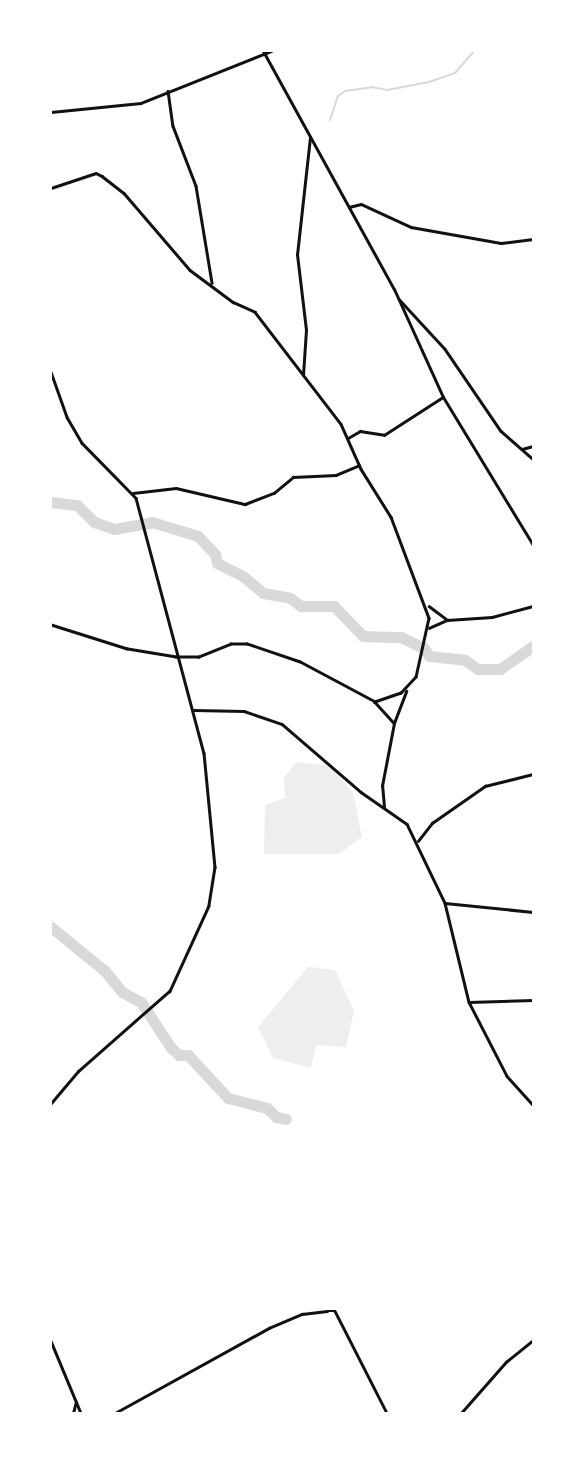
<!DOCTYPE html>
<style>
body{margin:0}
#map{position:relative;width:584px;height:1464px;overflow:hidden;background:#fff;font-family:"Roboto Condensed",sans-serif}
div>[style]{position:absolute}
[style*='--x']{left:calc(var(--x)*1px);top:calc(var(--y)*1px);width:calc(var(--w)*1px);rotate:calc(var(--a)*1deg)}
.green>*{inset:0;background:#eee}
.stream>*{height:2px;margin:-1px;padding:0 1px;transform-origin:1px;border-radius:1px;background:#d9d9d9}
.river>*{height:11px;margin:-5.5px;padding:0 5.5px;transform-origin:5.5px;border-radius:5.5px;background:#d9d9d9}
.minor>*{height:2.5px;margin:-1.25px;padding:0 1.25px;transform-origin:1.25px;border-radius:1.25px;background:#111}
.tertiary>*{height:3px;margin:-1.5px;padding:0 1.5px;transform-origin:1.5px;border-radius:1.5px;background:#111}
span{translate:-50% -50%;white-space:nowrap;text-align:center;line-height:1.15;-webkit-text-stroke:4.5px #fff;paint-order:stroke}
.frame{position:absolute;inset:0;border:52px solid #fff;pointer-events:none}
</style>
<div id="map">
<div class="green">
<i style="clip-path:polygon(297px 762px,330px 766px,353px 793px,362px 837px,339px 854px,264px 854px,265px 805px,285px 798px,284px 777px)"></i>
<i style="clip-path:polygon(308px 967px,335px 970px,354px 1011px,346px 1047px,316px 1045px,311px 1068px,273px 1058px,258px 1027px)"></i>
</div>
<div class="stream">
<i style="--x:330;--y:120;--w:25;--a:-72"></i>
<i style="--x:338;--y:96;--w:9;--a:-36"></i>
<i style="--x:345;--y:91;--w:27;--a:-8"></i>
<i style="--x:372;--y:87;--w:15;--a:11"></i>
<i style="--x:387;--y:90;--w:43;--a:-10.8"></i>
<i style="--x:429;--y:82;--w:28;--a:-19"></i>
<i style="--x:455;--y:73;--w:29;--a:-49"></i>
</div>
<div class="river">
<i style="--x:51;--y:502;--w:26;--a:7"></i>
<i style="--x:77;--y:505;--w:24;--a:45"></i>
<i style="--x:94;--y:522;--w:21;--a:19"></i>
<i style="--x:114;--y:529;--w:39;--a:-10"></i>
<i style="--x:152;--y:522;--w:48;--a:16.9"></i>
<i style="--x:198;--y:536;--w:25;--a:47"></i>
<i style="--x:215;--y:554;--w:9;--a:77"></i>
<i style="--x:217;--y:563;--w:30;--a:27"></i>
<i style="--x:244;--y:577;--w:25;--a:40"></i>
<i style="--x:263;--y:593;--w:27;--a:10"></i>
<i style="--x:290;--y:598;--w:14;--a:36"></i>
<i style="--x:301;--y:606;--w:33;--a:0"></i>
<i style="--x:334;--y:606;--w:42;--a:46"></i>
<i style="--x:363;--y:636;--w:38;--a:2"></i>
<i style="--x:401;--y:637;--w:25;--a:26"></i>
<i style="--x:424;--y:648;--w:9;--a:58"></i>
<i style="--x:429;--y:656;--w:36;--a:6"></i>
<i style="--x:465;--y:660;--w:16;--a:35"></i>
<i style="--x:478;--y:669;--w:22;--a:0"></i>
<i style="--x:500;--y:669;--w:40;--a:-34.9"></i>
<i style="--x:51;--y:927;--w:70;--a:39.2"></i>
<i style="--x:105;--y:971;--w:27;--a:51"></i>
<i style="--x:122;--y:992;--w:21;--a:28"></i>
<i style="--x:141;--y:1002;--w:55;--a:56.9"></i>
<i style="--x:171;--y:1048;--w:11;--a:41"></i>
<i style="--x:179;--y:1055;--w:9;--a:0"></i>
<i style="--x:188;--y:1055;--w:59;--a:47.1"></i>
<i style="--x:228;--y:1098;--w:40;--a:14.4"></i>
<i style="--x:267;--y:1108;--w:13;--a:45"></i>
<i style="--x:276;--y:1117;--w:10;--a:11"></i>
</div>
<div class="minor">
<i style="--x:168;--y:91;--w:35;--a:82"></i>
<i style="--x:173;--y:126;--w:64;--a:69"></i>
<i style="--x:196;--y:186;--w:98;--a:80.6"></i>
<i style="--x:51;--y:112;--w:90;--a:-5.7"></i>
<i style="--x:141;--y:103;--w:140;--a:-21.8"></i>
<i style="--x:51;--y:188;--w:47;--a:-18.4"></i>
<i style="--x:96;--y:173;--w:7;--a:27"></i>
<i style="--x:102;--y:176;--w:28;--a:38"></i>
<i style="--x:124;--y:193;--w:101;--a:49.4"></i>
<i style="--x:190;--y:270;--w:54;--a:36.7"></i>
<i style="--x:233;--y:302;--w:24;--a:24"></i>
<i style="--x:255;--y:312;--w:141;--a:52.5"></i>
<i style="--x:341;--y:424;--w:49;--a:66"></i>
<i style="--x:361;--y:469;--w:57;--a:58"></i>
<i style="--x:391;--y:517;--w:108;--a:69.4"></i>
<i style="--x:429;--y:618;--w:60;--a:102.4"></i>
<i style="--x:416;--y:677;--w:22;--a:133"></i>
<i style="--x:401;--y:693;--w:28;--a:161"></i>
<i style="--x:375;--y:702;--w:85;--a:-151.9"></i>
<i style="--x:300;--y:662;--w:56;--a:-161.2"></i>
<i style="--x:247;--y:644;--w:16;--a:180"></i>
<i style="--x:231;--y:644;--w:35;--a:158"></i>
<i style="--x:199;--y:657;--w:23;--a:180"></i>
<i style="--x:176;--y:657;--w:50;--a:-170.7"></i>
<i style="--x:127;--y:649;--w:80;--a:-162.5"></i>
<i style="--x:349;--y:207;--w:12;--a:-14"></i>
<i style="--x:361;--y:204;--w:55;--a:24.7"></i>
<i style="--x:411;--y:227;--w:91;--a:10.1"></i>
<i style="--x:501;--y:243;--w:32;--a:-7"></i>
<i style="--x:399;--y:299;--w:68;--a:47.4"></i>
<i style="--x:445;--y:349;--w:99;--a:55.7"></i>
<i style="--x:501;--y:431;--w:43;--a:41.2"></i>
<i style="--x:51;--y:372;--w:48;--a:70.4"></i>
<i style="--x:67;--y:417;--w:30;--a:60"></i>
<i style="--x:82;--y:443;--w:77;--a:45.5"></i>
<i style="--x:136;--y:498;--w:264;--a:75.1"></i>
<i style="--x:204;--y:753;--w:115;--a:84.5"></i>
<i style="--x:215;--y:867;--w:39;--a:99"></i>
<i style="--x:209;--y:906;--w:94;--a:114.6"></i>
<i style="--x:170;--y:991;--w:121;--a:138.7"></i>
<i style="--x:79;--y:1071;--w:43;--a:130.3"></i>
<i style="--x:303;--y:375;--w:45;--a:-86.2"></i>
<i style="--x:306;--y:330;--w:76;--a:-96.8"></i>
<i style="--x:297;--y:255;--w:118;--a:-83.7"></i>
<i style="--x:348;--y:438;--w:14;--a:-30"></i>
<i style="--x:360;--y:431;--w:24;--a:9"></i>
<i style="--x:384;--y:435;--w:70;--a:-32.8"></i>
<i style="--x:522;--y:449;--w:11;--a:-15"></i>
<i style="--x:133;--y:493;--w:43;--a:-6.6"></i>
<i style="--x:176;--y:488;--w:71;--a:13.1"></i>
<i style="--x:245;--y:504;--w:31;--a:-21"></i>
<i style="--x:274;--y:493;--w:25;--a:-40"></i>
<i style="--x:293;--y:477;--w:43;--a:-2.7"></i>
<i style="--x:336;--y:475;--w:25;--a:-23"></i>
<i style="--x:429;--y:606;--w:21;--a:37"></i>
<i style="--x:429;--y:628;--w:20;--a:-24"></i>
<i style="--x:447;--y:620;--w:45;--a:-3.8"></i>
<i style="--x:492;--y:617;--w:42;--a:-15"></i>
<i style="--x:375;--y:702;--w:28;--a:48"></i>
<i style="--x:394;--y:723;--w:34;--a:-69"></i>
<i style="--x:194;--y:710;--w:50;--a:1.1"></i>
<i style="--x:244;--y:711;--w:40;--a:18.9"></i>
<i style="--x:282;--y:724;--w:104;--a:40.7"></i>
<i style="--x:361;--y:792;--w:56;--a:34.8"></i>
<i style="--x:407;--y:824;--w:88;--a:64.3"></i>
<i style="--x:445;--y:903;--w:88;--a:5.8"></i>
<i style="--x:384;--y:807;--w:21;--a:-95"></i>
<i style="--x:382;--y:786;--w:64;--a:-79.2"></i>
<i style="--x:418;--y:841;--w:23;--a:-52"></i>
<i style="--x:432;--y:823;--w:65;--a:-34.9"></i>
<i style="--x:485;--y:786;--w:49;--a:-14"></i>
<i style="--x:445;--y:903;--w:102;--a:76.4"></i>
<i style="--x:469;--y:1002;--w:83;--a:62.8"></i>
<i style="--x:507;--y:1076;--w:39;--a:48"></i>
<i style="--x:469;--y:1002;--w:64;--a:-1.8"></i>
<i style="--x:51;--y:1341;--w:78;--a:67.4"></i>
<i style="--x:73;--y:1413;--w:11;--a:-75"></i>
<i style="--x:115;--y:1413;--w:176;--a:-28.9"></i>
<i style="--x:269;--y:1328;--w:36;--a:-23"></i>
<i style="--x:302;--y:1314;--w:25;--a:-7"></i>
<i style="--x:327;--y:1311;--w:8;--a:0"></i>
<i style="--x:335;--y:1311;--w:114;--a:63"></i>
<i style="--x:461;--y:1413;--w:68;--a:-48.6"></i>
<i style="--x:506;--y:1362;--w:35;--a:-39"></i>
</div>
<div class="tertiary">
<i style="--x:263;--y:51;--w:272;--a:61.2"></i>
<i style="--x:394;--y:289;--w:119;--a:65.6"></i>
<i style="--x:443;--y:397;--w:173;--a:58.7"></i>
</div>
<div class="frame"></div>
</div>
